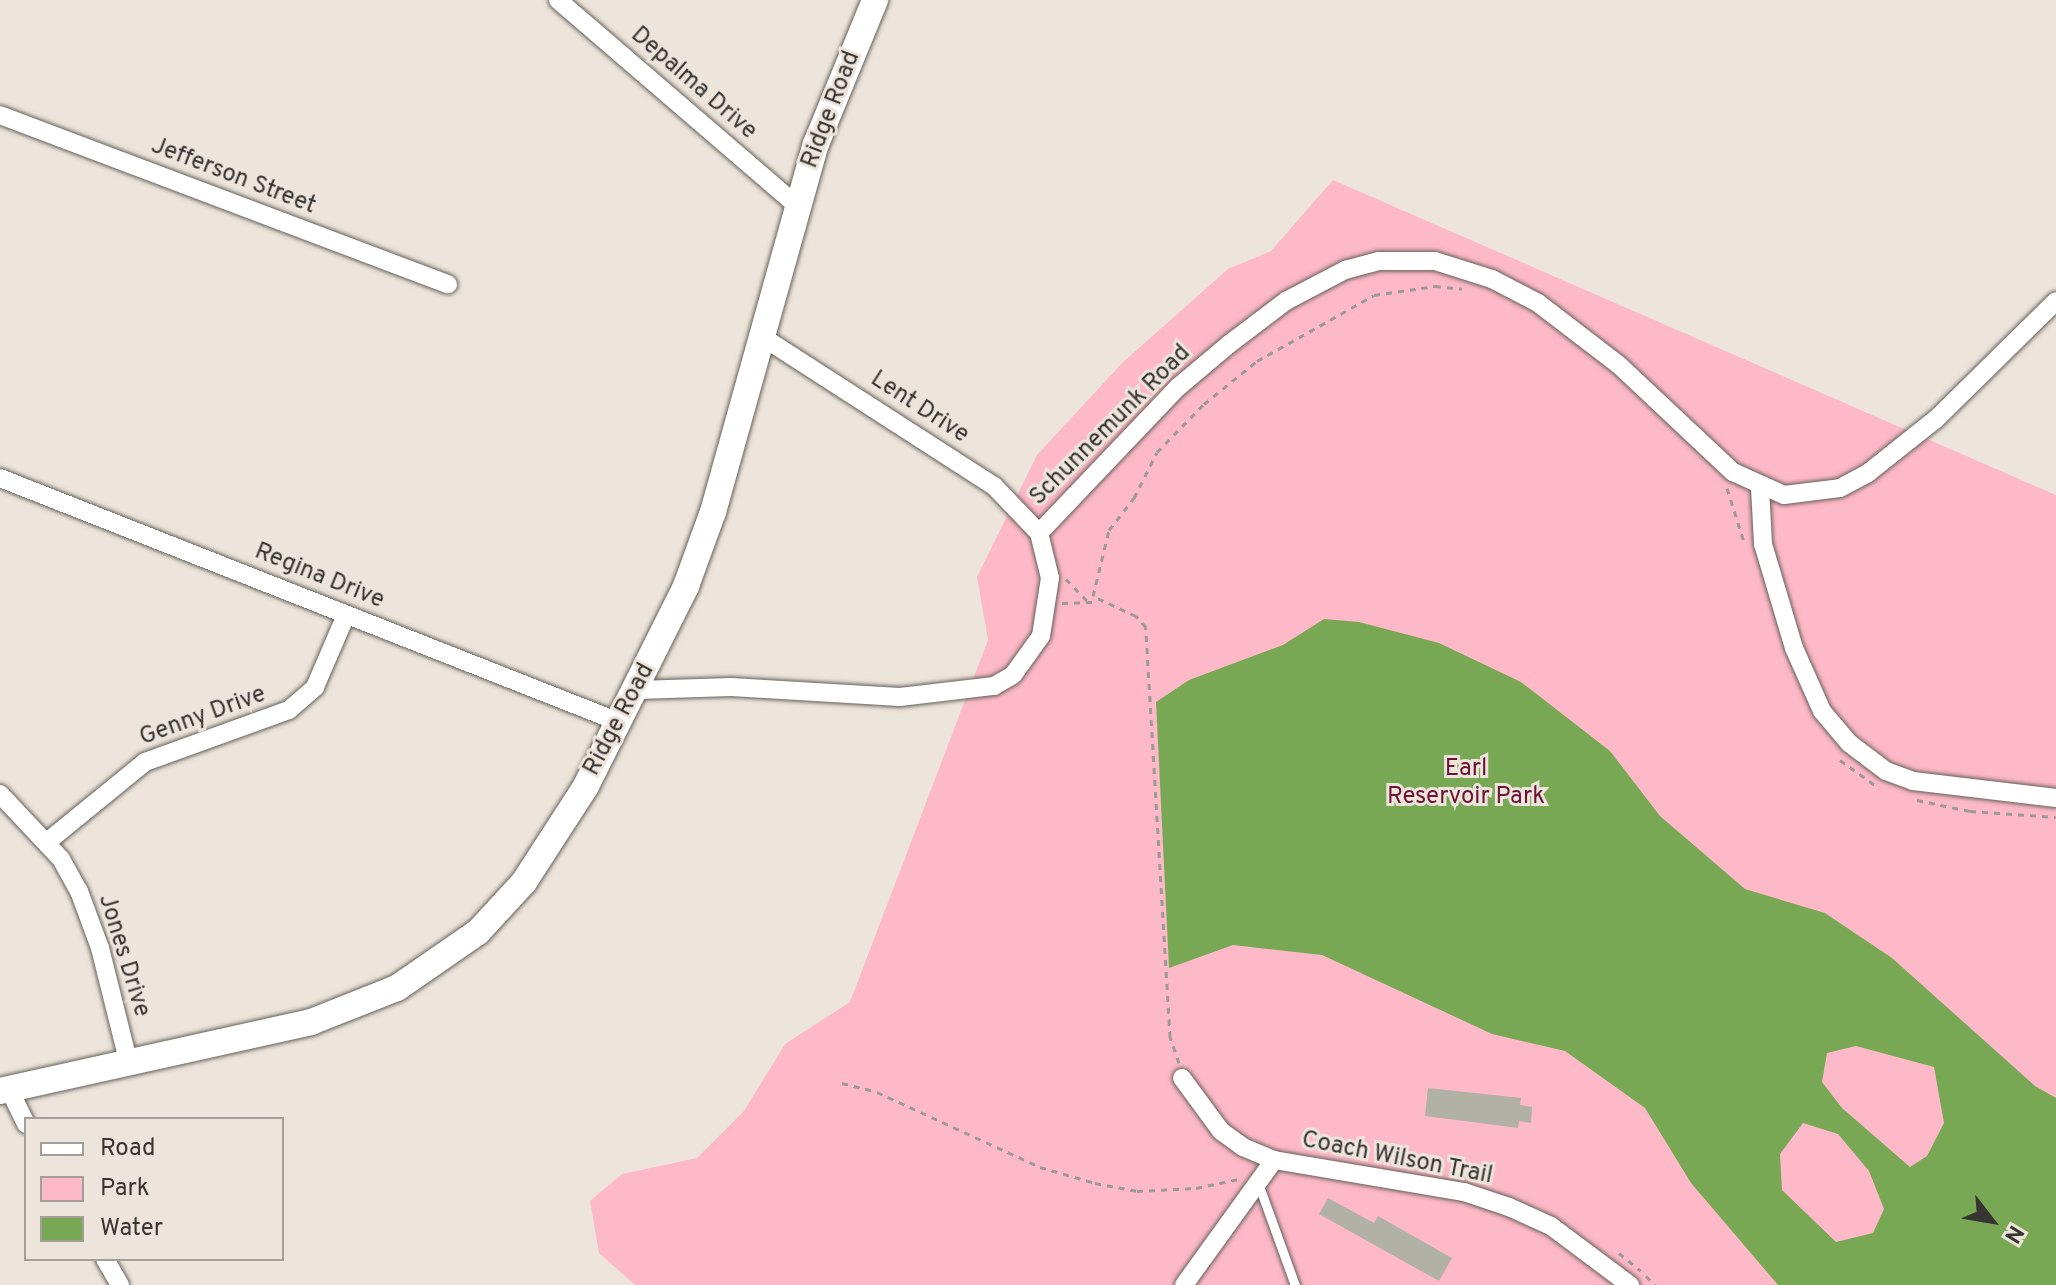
<!DOCTYPE html>
<style>
body{margin:0}
#map{position:relative;width:2056px;height:1285px;overflow:hidden;background:#ede5dc;font-family:Overpass,sans-serif}
div>[style]{position:absolute}
[style*='--x']{left:calc(var(--x)*1px);top:calc(var(--y)*1px);width:calc(var(--w)*1px);rotate:calc(var(--a)*1deg)}
.green>*{inset:0;background:#feb9c9}
.water>*{inset:0;background:#79a855}
.building>*{inset:0;background:#b2b1a6}
.path>*{height:3px;margin-top:-1.5px;transform-origin:0;background:repeating-linear-gradient(90deg,#9e9992 0 6px,transparent 0 12px)}
.roads{filter:drop-shadow(0 0 2px #666058) drop-shadow(0 0 2px #666058)}
.lane>*{height:9px;margin:-4.5px;padding:0 4.5px;transform-origin:4.5px;border-radius:4.5px;background:#fff}
.street>*{height:18px;margin:-9px;padding:0 9px;transform-origin:9px;border-radius:9px;background:#fff}
.secondary>*{height:26px;margin:-13px;padding:0 13px;transform-origin:13px;border-radius:13px;background:#fff}
span{translate:-50% -50%;white-space:nowrap;text-align:center;line-height:1.15;-webkit-text-stroke:6px #ede5dc;paint-order:stroke}
.street-label{font-size:24px;color:#373431}
.park-label{font-size:24px;color:#6a1335}
.legend{position:absolute;left:24px;top:1117px;width:260px;height:144px;box-sizing:border-box;background:#ede5dc;border:2px solid #a49e98;margin:0;padding:10px 14px;list-style:none;font-size:24px;color:#373431}
.legend li{display:flex;align-items:center;gap:16px;height:40px}
.legend b{width:40px;border:2px solid #a49e98}
.north{position:absolute;left:1952px;top:1181px;width:80px;height:80px;-webkit-text-stroke:6px #ede5dc;paint-order:stroke;rotate:121deg;font-size:22px;font-weight:700;line-height:32px;text-align:center;color:#373431}
.north::after{content:'';display:block;margin:auto;width:28px;height:36px;background:#373431;clip-path:polygon(50% 0,100% 100%,50% 72%,0 100%)}
</style>
<div id="map">
<div class="green">
<i style="clip-path:polygon(1333px 180px,2056px 495px,2056px 1285px,635px 1285px,599px 1253px,590px 1201px,622px 1174px,697px 1158px,744px 1111px,785px 1044px,850px 1002px,988px 640px,977px 577px,1037px 455px,1122px 363px,1228px 269px,1271px 251px)"></i>
</div>
<div class="water">
<i style="clip-path:polygon(evenodd,1324px 619px,1359px 622px,1439px 643px,1521px 682px,1610px 751px,1660px 816px,1745px 889px,1825px 913px,1892px 958px,2035px 1086px,2056px 1098px,2056px 1285px,1778px 1285px,1691px 1183px,1645px 1108px,1565px 1051px,1492px 1034px,1322px 955px,1233px 945px,1169px 968px,1156px 702px,1189px 680px,1283px 645px,1324px 619px,1856px 1046px,1934px 1067px,1944px 1123px,1927px 1156px,1910px 1167px,1842px 1108px,1822px 1082px,1827px 1053px,1856px 1046px,1324px 619px,1803px 1123px,1838px 1134px,1869px 1171px,1884px 1209px,1873px 1233px,1836px 1242px,1782px 1190px,1780px 1154px,1803px 1123px)"></i>
</div>
<div class="building">
<i style="clip-path:polygon(1428px 1088px,1521px 1098px,1520px 1105px,1532px 1107px,1531px 1123px,1519px 1121px,1518px 1128px,1425px 1116px)"></i>
<i style="clip-path:polygon(1328px 1198px,1374px 1223px,1378px 1216px,1452px 1258px,1439px 1281px,1319px 1214px)"></i>
</div>
<div class="path">
<i style="--x:1727;--y:488;--w:57;--a:72.5"></i>
<i style="--x:1066;--y:579;--w:32;--a:46"></i>
<i style="--x:1062;--y:603;--w:36;--a:-2"></i>
<i style="--x:1840;--y:760;--w:48;--a:35.7"></i>
<i style="--x:1917;--y:800;--w:54;--a:11.7"></i>
<i style="--x:1970;--y:811;--w:86;--a:4"></i>
<i style="--x:1179;--y:1063;--w:28;--a:-109"></i>
<i style="--x:1170;--y:1037;--w:411;--a:-93.4"></i>
<i style="--x:1146;--y:627;--w:15;--a:-132"></i>
<i style="--x:1136;--y:616;--w:47;--a:-155.1"></i>
<i style="--x:1093;--y:596;--w:68;--a:-76.4"></i>
<i style="--x:1109;--y:530;--w:41;--a:-52"></i>
<i style="--x:1134;--y:498;--w:51;--a:-63.4"></i>
<i style="--x:1157;--y:452;--w:67;--a:-45.6"></i>
<i style="--x:1204;--y:404;--w:68;--a:-39.1"></i>
<i style="--x:1257;--y:361;--w:134;--a:-29.4"></i>
<i style="--x:1374;--y:295;--w:62;--a:-8.4"></i>
<i style="--x:1435;--y:286;--w:27;--a:6"></i>
<i style="--x:842;--y:1083;--w:36;--a:14"></i>
<i style="--x:877;--y:1092;--w:179;--a:24.7"></i>
<i style="--x:1040;--y:1167;--w:57;--a:16.2"></i>
<i style="--x:1095;--y:1183;--w:43;--a:10.8"></i>
<i style="--x:1137;--y:1191;--w:59;--a:-2.9"></i>
<i style="--x:1196;--y:1188;--w:44;--a:-11.8"></i>
<i style="--x:1619;--y:1253;--w:28;--a:39"></i>
<i style="--x:1646;--y:1276;--w:13;--a:45"></i>
</div>
<div class="roads">
<div class="lane">
<i style="--x:1258;--y:1183;--w:109;--a:70.1"></i>
</div>
<div class="street">
<i style="--x:558;--y:0;--w:314;--a:40.7"></i>
<i style="--x:0;--y:115;--w:479;--a:20.7"></i>
<i style="--x:761;--y:336;--w:277;--a:32.8"></i>
<i style="--x:994;--y:486;--w:65;--a:46.2"></i>
<i style="--x:0;--y:478;--w:665;--a:21.51"></i>
<i style="--x:1760;--y:488;--w:56;--a:86.9"></i>
<i style="--x:1763;--y:544;--w:109;--a:73.4"></i>
<i style="--x:1794;--y:648;--w:69;--a:66"></i>
<i style="--x:1822;--y:711;--w:42;--a:49.8"></i>
<i style="--x:1849;--y:743;--w:46;--a:37.1"></i>
<i style="--x:1886;--y:771;--w:29;--a:20"></i>
<i style="--x:1913;--y:781;--w:144;--a:6.8"></i>
<i style="--x:637;--y:690;--w:94;--a:-1.8"></i>
<i style="--x:731;--y:687;--w:169;--a:3.4"></i>
<i style="--x:900;--y:697;--w:95;--a:-6.7"></i>
<i style="--x:994;--y:686;--w:22;--a:-30"></i>
<i style="--x:1013;--y:675;--w:48;--a:-54.3"></i>
<i style="--x:1041;--y:636;--w:59;--a:-81.2"></i>
<i style="--x:1050;--y:578;--w:46;--a:-103.7"></i>
<i style="--x:1039;--y:533;--w:200;--a:-46.4"></i>
<i style="--x:1177;--y:388;--w:67;--a:-40.1"></i>
<i style="--x:1228;--y:345;--w:73;--a:-37.2"></i>
<i style="--x:1286;--y:301;--w:67;--a:-27.7"></i>
<i style="--x:1345;--y:270;--w:35;--a:-15"></i>
<i style="--x:1379;--y:261;--w:56;--a:0"></i>
<i style="--x:1435;--y:261;--w:60;--a:17.5"></i>
<i style="--x:1492;--y:279;--w:52;--a:27.6"></i>
<i style="--x:1538;--y:303;--w:103;--a:37.5"></i>
<i style="--x:1620;--y:366;--w:155;--a:43.2"></i>
<i style="--x:1733;--y:472;--w:56;--a:24.3"></i>
<i style="--x:1784;--y:495;--w:56;--a:-7.1"></i>
<i style="--x:1840;--y:488;--w:32;--a:-28"></i>
<i style="--x:1868;--y:473;--w:87;--a:-38.5"></i>
<i style="--x:1936;--y:419;--w:168;--a:-44.5"></i>
<i style="--x:0;--y:794;--w:89;--a:46.8"></i>
<i style="--x:61;--y:859;--w:37;--a:61"></i>
<i style="--x:79;--y:891;--w:61;--a:69.8"></i>
<i style="--x:100;--y:948;--w:120;--a:76"></i>
<i style="--x:47;--y:842;--w:127;--a:-39.2"></i>
<i style="--x:145;--y:762;--w:153;--a:-19.9"></i>
<i style="--x:289;--y:710;--w:35;--a:-41"></i>
<i style="--x:315;--y:687;--w:78;--a:-66.7"></i>
<i style="--x:1182;--y:1078;--w:66;--a:53.7"></i>
<i style="--x:1221;--y:1131;--w:27;--a:36"></i>
<i style="--x:1243;--y:1147;--w:34;--a:23"></i>
<i style="--x:1274;--y:1160;--w:193;--a:9.6"></i>
<i style="--x:1464;--y:1192;--w:47;--a:18.4"></i>
<i style="--x:1509;--y:1207;--w:46;--a:24.3"></i>
<i style="--x:1551;--y:1226;--w:99;--a:36.8"></i>
<i style="--x:9;--y:1089;--w:39;--a:64"></i>
<i style="--x:105;--y:1259;--w:30;--a:60"></i>
<i style="--x:1184;--y:1285;--w:154;--a:-54.2"></i>
</div>
<div class="secondary">
<i style="--x:0;--y:1091;--w:319;--a:-12.5"></i>
<i style="--x:311;--y:1022;--w:92;--a:-21.6"></i>
<i style="--x:397;--y:988;--w:98;--a:-34.7"></i>
<i style="--x:478;--y:932;--w:68;--a:-47.4"></i>
<i style="--x:524;--y:882;--w:114;--a:-57.1"></i>
<i style="--x:586;--y:786;--w:224;--a:-63.4"></i>
<i style="--x:686;--y:586;--w:79;--a:-70"></i>
<i style="--x:713;--y:512;--w:382;--a:-74.4"></i>
<i style="--x:816;--y:144;--w:156;--a:-67.7"></i>
</div>
</div>
<div class="street-label">
<span style="left:693px;top:84px;rotate:41deg">Depalma Drive</span>
<span style="left:832px;top:110px;rotate:-69deg">Ridge Road</span>
<span style="left:233px;top:177px;rotate:21deg">Jefferson Street</span>
<span style="left:919px;top:408px;rotate:33deg">Lent Drive</span>
<span style="left:1111px;top:426px;rotate:-45deg">Schunnemunk Road</span>
<span style="left:319px;top:577px;rotate:22deg">Regina Drive</span>
<span style="left:203px;top:717px;rotate:-20deg">Genny Drive</span>
<span style="left:620px;top:720px;rotate:-62deg">Ridge Road</span>
<span style="left:123px;top:956px;rotate:73deg">Jones Drive</span>
<span style="left:1397px;top:1159px;rotate:11deg">Coach Wilson Trail</span>
</div>
<div class="park-label">
<span style="left:1466px;top:784px">Earl<br>Reservoir Park</span>
</div>
<ul class="legend">
<li><b style="height:10px;background:#fff"></b>Road</li>
<li><b style="height:22px;background:#feb9c9"></b>Park</li>
<li><b style="height:22px;background:#79a855"></b>Water</li>
</ul>
<div class="north">N</div>
</div>
